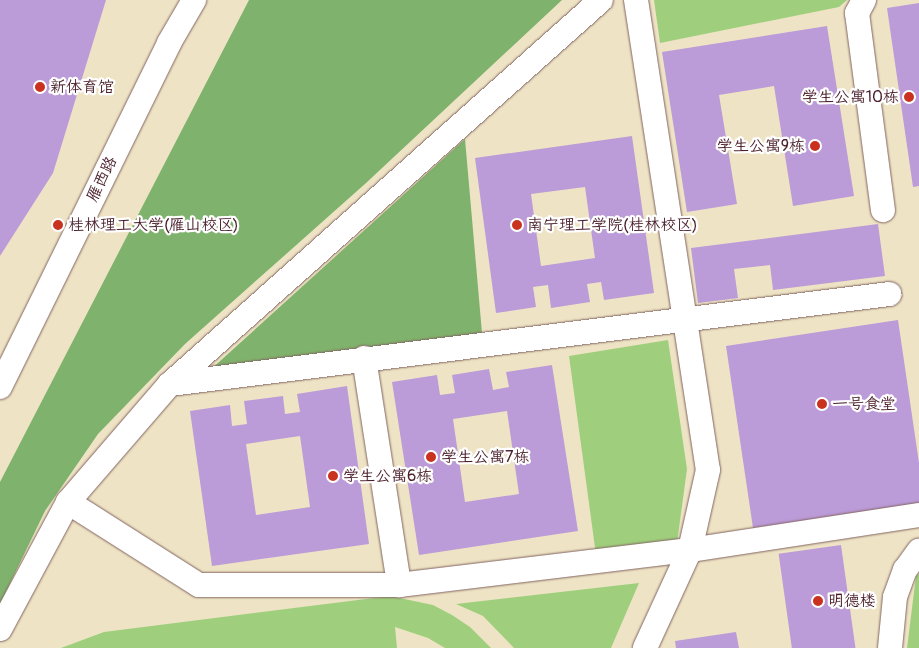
<!DOCTYPE html>
<meta charset="utf-8">
<style>
body{margin:0}
#map{position:relative;width:919px;height:648px;overflow:hidden;background:#eee4c5;font-family:Pangolin,"LXGW WenKai TC",sans-serif}
div>[style]{position:absolute}
[style*='--x']{left:calc(var(--x)*1px);top:calc(var(--y)*1px);width:calc(var(--w)*1px);rotate:calc(var(--a)*1deg)}
.green>*{inset:0;background:#9fcf7d}
.forest>*{inset:0;background:#7fb26c}
.building>*{inset:0;background:#bb9bd8;transform-origin:0 0}
.roads{filter:drop-shadow(0 0 1px #836461) drop-shadow(0 0 1px #836461)}
.minor>*{height:24px;margin:-12px;padding:0 12px;transform-origin:12px;border-radius:12px;background:#fff}
.dots>*{width:14px;height:14px;translate:-50% -50%;box-sizing:border-box;border:2px solid #fff;border-radius:50%}
span{translate:-50% -50%;white-space:nowrap;text-align:center;line-height:1.15;-webkit-text-stroke:4.5px #fff;paint-order:stroke}
.poi-label{font-size:16px;color:#4a1f2b}
.left{translate:0 -50%;text-align:left}
.right{translate:-100% -50%;text-align:right}
.street-label{font-size:16px;color:#4a1f2b}
</style>
<div id="map">
<div class="green">
<i style="clip-path:polygon(654px 0,847px 0,839px 7px,660px 43px)"></i>
<i style="clip-path:polygon(668px 340px,687px 469px,677px 543px,596px 555px,569px 356px)"></i>
<i style="clip-path:polygon(919px 574px,919px 648px,907px 648px,916px 576px)"></i>
<i style="clip-path:polygon(639px 583px,611px 648px,514px 648px,483px 616px,456px 604px)"></i>
<i style="clip-path:polygon(390px 596px,433px 605px,452px 615px,470px 627px,491px 648px,445px 648px,428px 638px,395px 627px,397px 648px,61px 648px,104px 632px)"></i>
</div>
<div class="forest">
<i style="clip-path:polygon(249px 0,562px 0,366px 183px,185px 344px,98px 434px,45px 511px,0 604px,0 482px)"></i>
<i style="clip-path:polygon(465px 139px,482px 333px,208px 372px)"></i>
</div>
<div class="building">
<i style="clip-path:polygon(0 0,106px 0,53px 173px,0 256px)"></i>
<i style="clip-path:polygon(919px 3px,919px 186px,913px 187px,887px 8px)"></i>
<i style="clip-path:polygon(827px 26px,854px 196px,793px 206px,774px 86px,719px 95px,737px 204px,687px 212px,662px 52px)"></i>
<i style="clip-path:polygon(evenodd,632px 136px,654px 293px,604px 300px,601px 282px,587px 284px,590px 302px,551px 308px,548px 285px,533px 287px,536px 307px,496px 313px,475px 158px,632px 136px,585px 187px,595px 258px,541px 266px,531px 194px,585px 187px)"></i>
<i style="clip-path:polygon(878px 224px,885px 276px,773px 290px,770px 265px,734px 269px,738px 298px,698px 303px,691px 248px)"></i>
<i style="clip-path:polygon(898px 320px,919px 463px,919px 503px,753px 528px,726px 346px)"></i>
<i style="clip-path:polygon(evenodd,552px 365px,578px 531px,419px 555px,392px 382px,437px 375px,440px 395px,455px 393px,452px 375px,489px 369px,493px 390px,509px 387px,506px 372px,552px 365px,507px 411px,519px 494px,465px 502px,453px 419px,507px 411px)"></i>
<i style="clip-path:polygon(evenodd,347px 386px,369px 544px,212px 566px,190px 411px,230px 405px,232px 426px,247px 424px,244px 401px,283px 396px,285px 414px,300px 412px,297px 394px,347px 386px,300px 436px,310px 507px,256px 515px,246px 444px,300px 436px)"></i>
<i style="left:841px;top:545px;width:104px;height:63px;rotate:82deg"></i>
<i style="clip-path:polygon(736px 632px,739px 648px,676px 648px,675px 641px)"></i>
</div>
<div class="roads">
<div class="minor">
<i style="--x:636;--y:0;--w:475;--a:81.3"></i>
<i style="--x:708;--y:470;--w:82;--a:102.7"></i>
<i style="--x:690;--y:550;--w:108;--a:114.7"></i>
<i style="--x:864;--y:0;--w:15;--a:118"></i>
<i style="--x:857;--y:13;--w:199;--a:82.5"></i>
<i style="--x:364;--y:358;--w:230;--a:81.2"></i>
<i style="--x:170;--y:384;--w:725;--a:-7.13"></i>
<i style="--x:0;--y:387;--w:383;--a:-63.8"></i>
<i style="--x:169;--y:43;--w:50;--a:-59.8"></i>
<i style="--x:68;--y:502;--w:155;--a:32.4"></i>
<i style="--x:199;--y:585;--w:200;--a:0"></i>
<i style="--x:399;--y:585;--w:293;--a:-6.9"></i>
<i style="--x:690;--y:550;--w:232;--a:-8.7"></i>
<i style="--x:0;--y:629;--w:144;--a:-61.8"></i>
<i style="--x:68;--y:502;--w:156;--a:-49.2"></i>
<i style="--x:170;--y:384;--w:577;--a:-41.7"></i>
<i style="--x:890;--y:648;--w:51;--a:-84.4"></i>
<i style="--x:895;--y:597;--w:29;--a:-70"></i>
<i style="--x:905;--y:570;--w:24;--a:-54"></i>
</div>
</div>
<div class="dots">
<i style="left:40px;top:87px;background:#c8321e"></i>
<i style="left:909px;top:97px;background:#c8321e"></i>
<i style="left:815px;top:146px;background:#c8321e"></i>
<i style="left:58px;top:225px;background:#c8321e"></i>
<i style="left:517px;top:225px;background:#c8321e"></i>
<i style="left:822px;top:404px;background:#c8321e"></i>
<i style="left:431px;top:457px;background:#c8321e"></i>
<i style="left:333px;top:476px;background:#c8321e"></i>
<i style="left:818px;top:601px;background:#c8321e"></i>
</div>
<div class="poi-label">
<span class="left" style="left:50px;top:87px">新体育馆</span>
<span class="right" style="left:899px;top:97px">学生公寓10栋</span>
<span class="right" style="left:805px;top:146px">学生公寓9栋</span>
<span class="left" style="left:68px;top:225px">桂林理工大学(雁山校区)</span>
<span class="left" style="left:527px;top:225px">南宁理工学院(桂林校区)</span>
<span class="left" style="left:832px;top:404px">一号食堂</span>
<span class="left" style="left:441px;top:457px">学生公寓7栋</span>
<span class="left" style="left:343px;top:476px">学生公寓6栋</span>
<span class="left" style="left:828px;top:601px">明德楼</span>
</div>
<div class="street-label">
<span style="left:102px;top:179px;rotate:-64deg">雁西路</span>
</div>
</div>
